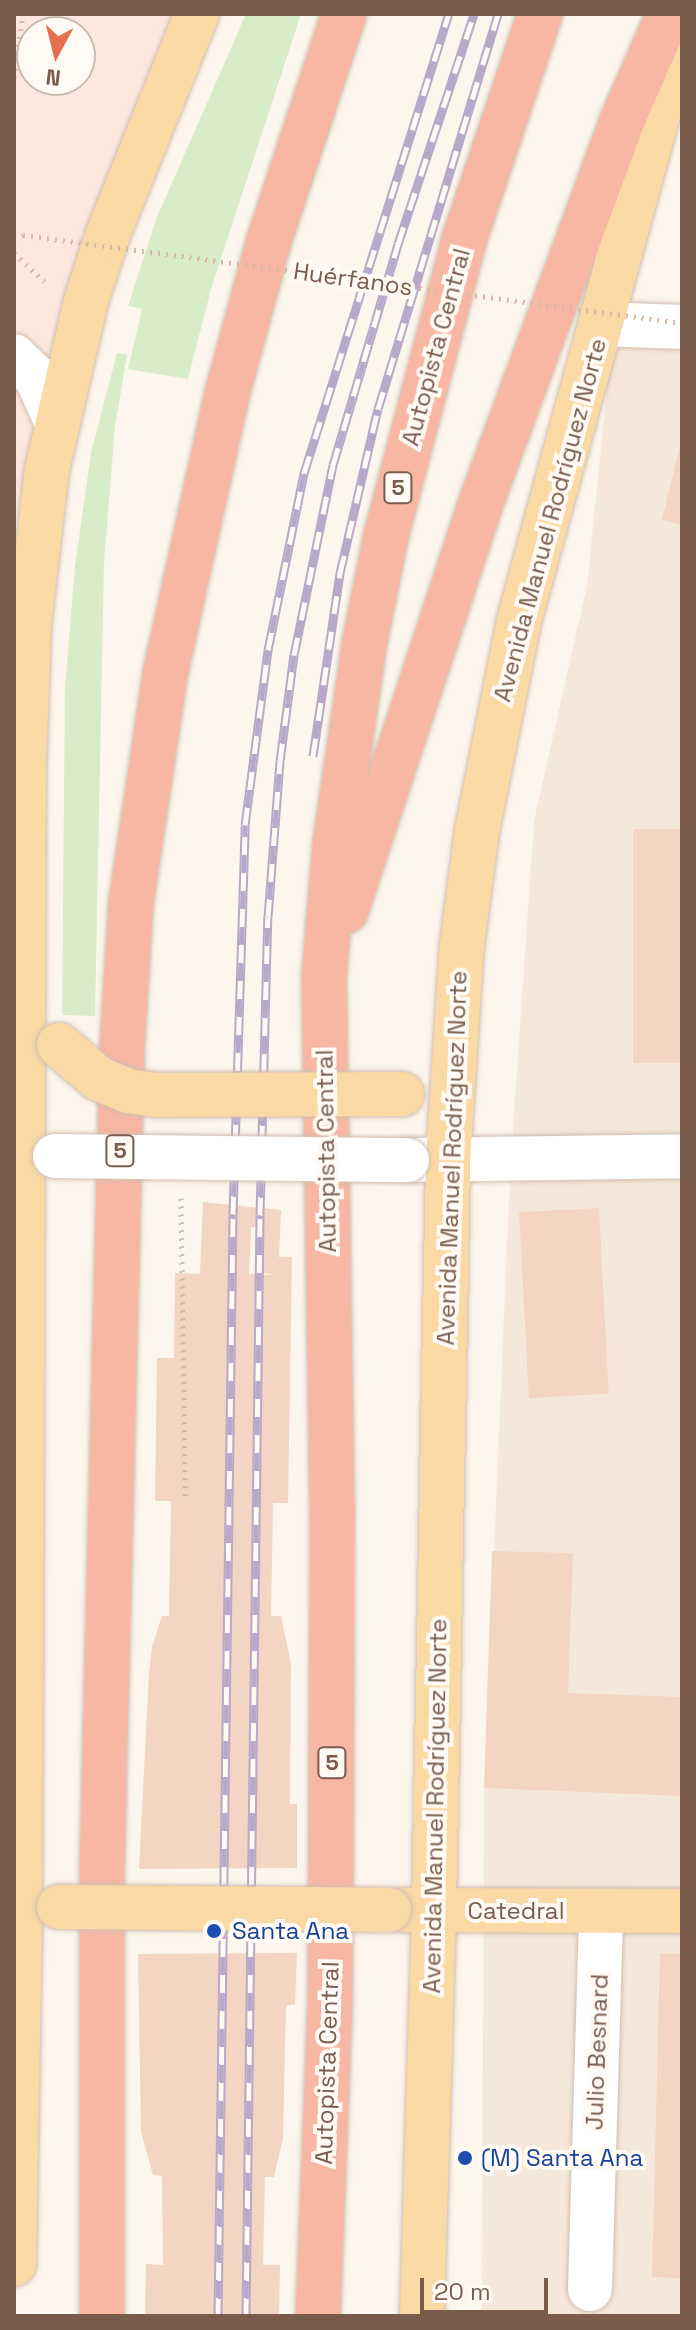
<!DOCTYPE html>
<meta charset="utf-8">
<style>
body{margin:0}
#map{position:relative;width:696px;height:2330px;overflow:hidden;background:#fdf6ec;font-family:"Space Grotesk",sans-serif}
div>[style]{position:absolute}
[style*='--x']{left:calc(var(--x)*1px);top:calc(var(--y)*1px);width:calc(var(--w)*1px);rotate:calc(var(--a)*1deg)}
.residential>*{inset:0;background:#f5e8da}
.commercial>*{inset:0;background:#fde8e0}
.green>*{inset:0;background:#d8ecc9}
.building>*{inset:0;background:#f3d5c3;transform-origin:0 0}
.path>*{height:5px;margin-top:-2.5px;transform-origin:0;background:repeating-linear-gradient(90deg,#d9b8a5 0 2px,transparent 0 8px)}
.roads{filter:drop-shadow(0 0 2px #d1beb0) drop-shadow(0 0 2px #d1beb0)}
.minor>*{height:44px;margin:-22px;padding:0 22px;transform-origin:22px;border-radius:22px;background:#fff}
.major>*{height:44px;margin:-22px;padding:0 22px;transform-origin:22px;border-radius:22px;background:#fbd9a5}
.highway>*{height:44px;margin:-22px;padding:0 22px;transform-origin:22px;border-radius:22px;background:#f7b7a3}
.rail>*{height:9px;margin-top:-4.5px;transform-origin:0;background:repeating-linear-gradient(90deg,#fffaf3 0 18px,#b9a8c9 0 36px);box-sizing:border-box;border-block:2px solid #b9a8c9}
.path-bridge>*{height:5px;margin-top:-2.5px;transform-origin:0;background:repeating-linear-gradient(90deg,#d9b8a5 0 2px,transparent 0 8px)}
.bridges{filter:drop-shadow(0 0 2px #d1beb0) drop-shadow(0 0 2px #d1beb0)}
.minor-bridge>*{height:44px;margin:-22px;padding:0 22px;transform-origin:22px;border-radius:22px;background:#fff}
.major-bridge>*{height:44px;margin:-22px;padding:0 22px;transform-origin:22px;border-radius:22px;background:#fbd9a5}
.dots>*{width:22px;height:22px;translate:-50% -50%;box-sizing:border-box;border:4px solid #fffaf3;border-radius:50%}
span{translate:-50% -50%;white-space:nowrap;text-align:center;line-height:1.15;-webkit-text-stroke:8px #fffaf3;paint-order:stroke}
.shield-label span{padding:2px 6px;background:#fffaf3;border:2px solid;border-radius:6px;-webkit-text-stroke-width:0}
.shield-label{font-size:22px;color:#7a5c4d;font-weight:700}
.street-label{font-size:24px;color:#7a5c4d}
.transit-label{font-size:24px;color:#164399}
.left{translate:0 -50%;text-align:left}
.frame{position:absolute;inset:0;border:16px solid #7a5c4d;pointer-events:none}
.north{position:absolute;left:16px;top:16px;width:80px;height:80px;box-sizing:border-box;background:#fffaf3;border:2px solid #cabbb1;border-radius:50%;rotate:187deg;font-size:22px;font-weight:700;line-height:32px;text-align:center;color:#7a5c4d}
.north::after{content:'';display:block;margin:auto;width:28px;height:36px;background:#e76f51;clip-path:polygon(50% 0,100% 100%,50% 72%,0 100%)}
.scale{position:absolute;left:420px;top:2278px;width:128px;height:36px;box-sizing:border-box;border:4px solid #7a5c4d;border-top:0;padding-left:10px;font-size:24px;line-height:28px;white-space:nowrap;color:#7a5c4d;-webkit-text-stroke:6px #fffaf3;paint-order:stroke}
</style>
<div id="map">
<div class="residential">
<i style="clip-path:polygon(682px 338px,682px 2316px,482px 2316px,484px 1788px,510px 1174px,534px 821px,587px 586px,612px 340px)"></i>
</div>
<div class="commercial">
<i style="clip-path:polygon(evenodd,14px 14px,192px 14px,67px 325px,14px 532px,14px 14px,32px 32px,80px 32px,80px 80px,32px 80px,32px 32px)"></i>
</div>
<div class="green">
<i style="clip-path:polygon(246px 14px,301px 14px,211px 289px,188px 379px,128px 369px,142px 309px,128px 306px,157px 217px)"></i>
<i style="clip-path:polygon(117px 353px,127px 355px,115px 427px,104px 562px,95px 1016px,62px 1015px,65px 687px,75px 566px,91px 453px)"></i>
</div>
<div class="building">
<i style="clip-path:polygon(681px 442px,682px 442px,682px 525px,662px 520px)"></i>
<i style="left:633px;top:829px;width:49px;height:234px"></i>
<i style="clip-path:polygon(evenodd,203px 1202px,281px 1210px,279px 1257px,292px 1257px,288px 1503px,273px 1503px,271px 1616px,281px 1616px,291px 1664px,290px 1804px,297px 1804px,297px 1868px,139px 1869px,149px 1673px,152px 1647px,162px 1616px,169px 1616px,171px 1501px,155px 1501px,157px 1358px,174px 1358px,175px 1273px,200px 1274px,203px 1202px,251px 1227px,262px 1228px,260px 1272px,274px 1275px,249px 1274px,251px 1227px)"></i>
<i style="left:599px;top:1208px;width:186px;height:80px;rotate:87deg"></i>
<i style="clip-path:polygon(492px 1551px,573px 1553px,568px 1693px,682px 1697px,682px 1796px,484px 1788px)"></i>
<i style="clip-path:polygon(297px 1953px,295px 2005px,286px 2005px,283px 2138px,274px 2177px,265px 2177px,263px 2265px,280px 2265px,279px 2316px,145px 2316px,146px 2264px,163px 2265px,162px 2176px,153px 2175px,141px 2132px,138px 1954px)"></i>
<i style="clip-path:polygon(660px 1953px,682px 1954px,682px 2278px,652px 2277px)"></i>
</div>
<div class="path">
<i style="--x:14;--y:78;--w:65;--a:-82"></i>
<i style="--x:14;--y:238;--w:9;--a:-18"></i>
<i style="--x:14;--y:253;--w:44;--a:43.2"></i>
<i style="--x:181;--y:1198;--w:303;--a:89.2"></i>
<i style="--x:172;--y:2316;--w:1;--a:-90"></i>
</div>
<div class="roads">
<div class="minor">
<i style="--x:602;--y:324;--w:80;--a:2.1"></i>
<i style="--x:14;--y:356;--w:32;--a:44"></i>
<i style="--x:37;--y:378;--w:47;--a:66.2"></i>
<i style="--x:409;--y:1160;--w:273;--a:-0.8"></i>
<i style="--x:590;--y:2289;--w:378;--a:-88.3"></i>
</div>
<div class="major">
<i style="--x:404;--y:1910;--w:278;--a:0.2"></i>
<i style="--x:14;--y:2264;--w:358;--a:-89"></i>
<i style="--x:20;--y:1906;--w:1136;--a:-89.8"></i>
<i style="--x:24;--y:770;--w:145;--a:-88"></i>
<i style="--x:29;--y:625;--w:156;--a:-83.4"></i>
<i style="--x:47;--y:470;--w:173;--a:-77"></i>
<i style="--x:86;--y:301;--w:71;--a:-71.8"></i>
<i style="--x:108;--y:234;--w:237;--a:-68"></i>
<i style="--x:422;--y:2316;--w:405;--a:-88.3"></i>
<i style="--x:434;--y:1911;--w:752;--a:-88.93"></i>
<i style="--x:448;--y:1159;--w:214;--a:-86.3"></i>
<i style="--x:462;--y:945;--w:115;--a:-82.5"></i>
<i style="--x:477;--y:831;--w:214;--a:-78.7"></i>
<i style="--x:519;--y:621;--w:616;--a:-74.66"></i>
</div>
<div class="highway">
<i style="--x:346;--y:911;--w:424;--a:-71.7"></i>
<i style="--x:479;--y:508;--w:413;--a:-69.7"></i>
<i style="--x:622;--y:121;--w:117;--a:-66.3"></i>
<i style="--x:102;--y:2316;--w:447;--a:-90"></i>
<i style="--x:102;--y:1869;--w:820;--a:-88.6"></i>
<i style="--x:122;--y:1049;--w:146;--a:-86.5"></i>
<i style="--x:131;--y:903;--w:236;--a:-81.5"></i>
<i style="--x:166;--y:670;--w:283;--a:-77.5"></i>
<i style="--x:227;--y:394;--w:156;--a:-74.7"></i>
<i style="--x:268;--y:244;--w:242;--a:-71.7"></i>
<i style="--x:318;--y:2316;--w:313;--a:-87.8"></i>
<i style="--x:330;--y:2003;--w:140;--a:-89.6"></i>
<i style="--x:331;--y:1863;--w:360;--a:-89.8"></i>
<i style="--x:332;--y:1503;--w:525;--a:-90.87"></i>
<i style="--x:324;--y:978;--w:133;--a:-85.3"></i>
<i style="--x:335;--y:845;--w:202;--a:-81.7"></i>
<i style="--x:364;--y:645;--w:111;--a:-78.6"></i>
<i style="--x:386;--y:536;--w:306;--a:-75.2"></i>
<i style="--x:464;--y:240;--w:238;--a:-71.4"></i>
</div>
</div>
<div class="rail">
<i style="--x:313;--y:756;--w:185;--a:-81.6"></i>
<i style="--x:340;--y:573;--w:168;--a:-77"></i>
<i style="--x:378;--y:409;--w:413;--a:-73.1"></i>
<i style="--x:218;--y:2316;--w:1102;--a:-89.22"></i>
<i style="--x:233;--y:1214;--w:389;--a:-88.2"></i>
<i style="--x:245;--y:825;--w:177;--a:-82.5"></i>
<i style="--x:268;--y:650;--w:181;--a:-78.5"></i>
<i style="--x:304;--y:473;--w:481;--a:-72.5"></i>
<i style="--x:246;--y:2316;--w:1101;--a:-89.27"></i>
<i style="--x:260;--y:1215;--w:298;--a:-88.5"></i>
<i style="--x:268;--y:917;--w:156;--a:-85.6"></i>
<i style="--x:280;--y:761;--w:107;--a:-82.5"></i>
<i style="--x:294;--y:655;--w:194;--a:-78.4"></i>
<i style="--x:333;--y:465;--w:230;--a:-73.6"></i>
<i style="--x:398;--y:244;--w:242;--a:-71.7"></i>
</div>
<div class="path-bridge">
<i style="--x:23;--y:235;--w:665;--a:7.61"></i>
</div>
<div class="bridges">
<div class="minor-bridge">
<i style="--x:55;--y:1156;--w:352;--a:0.7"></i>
</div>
<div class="major-bridge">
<i style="--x:59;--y:1045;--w:52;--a:40.4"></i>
<i style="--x:99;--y:1079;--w:31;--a:22"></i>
<i style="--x:128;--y:1091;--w:27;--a:8"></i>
<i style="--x:155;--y:1095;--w:247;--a:-0.2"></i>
<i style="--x:59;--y:1907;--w:330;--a:0.5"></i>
</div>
</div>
<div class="dots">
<i style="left:214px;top:1931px;background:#1a4fb4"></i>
<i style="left:465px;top:2158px;background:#1a4fb4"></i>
</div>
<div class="shield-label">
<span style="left:398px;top:488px">5</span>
<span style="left:120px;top:1151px">5</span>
<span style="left:332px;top:1763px">5</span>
</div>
<div class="street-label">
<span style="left:353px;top:279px;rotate:8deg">Huérfanos</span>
<span style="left:436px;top:347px;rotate:-75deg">Autopista Central</span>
<span style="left:550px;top:520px;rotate:-75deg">Avenida Manuel Rodríguez Norte</span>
<span style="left:326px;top:1151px;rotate:-91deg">Autopista Central</span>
<span style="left:452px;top:1158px;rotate:-88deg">Avenida Manuel Rodríguez Norte</span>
<span style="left:435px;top:1806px;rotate:-89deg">Avenida Manuel Rodríguez Norte</span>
<span style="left:516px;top:1911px">Catedral</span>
<span style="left:597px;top:2052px;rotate:-88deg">Julio Besnard</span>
<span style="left:327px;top:2063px;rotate:-88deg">Autopista Central</span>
</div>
<div class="transit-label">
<span class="left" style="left:232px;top:1931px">Santa Ana</span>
<span class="left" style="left:481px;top:2158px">(M) Santa Ana</span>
</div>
<div class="frame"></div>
<div class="north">N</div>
<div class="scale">20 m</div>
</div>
